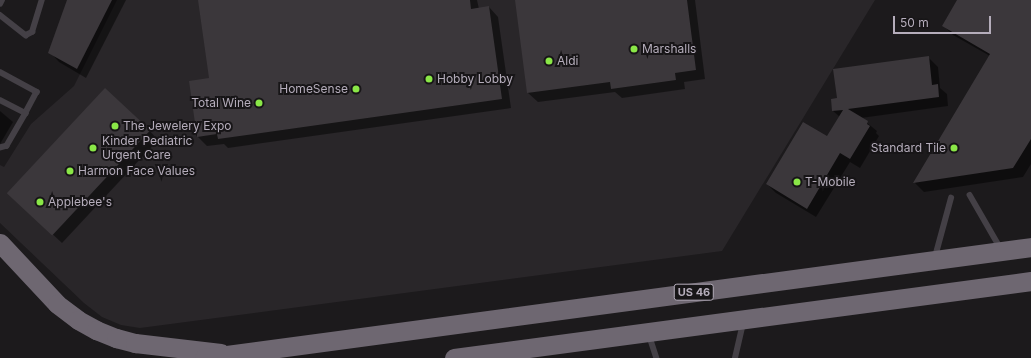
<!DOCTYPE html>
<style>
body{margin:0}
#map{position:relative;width:1031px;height:358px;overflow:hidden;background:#1c1a1c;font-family:Inter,sans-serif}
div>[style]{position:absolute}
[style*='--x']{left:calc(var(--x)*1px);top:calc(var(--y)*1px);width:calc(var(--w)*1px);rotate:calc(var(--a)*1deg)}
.built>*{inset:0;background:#292629}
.shadow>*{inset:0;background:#0007}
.building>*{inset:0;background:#3b373b;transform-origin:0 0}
.lane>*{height:5.5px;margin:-2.75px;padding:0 2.75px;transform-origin:2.75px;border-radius:2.75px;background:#444046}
.highway>*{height:19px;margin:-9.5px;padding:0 9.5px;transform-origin:9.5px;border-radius:9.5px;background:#6e6771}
.dots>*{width:11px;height:11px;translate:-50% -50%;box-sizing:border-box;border:2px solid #171517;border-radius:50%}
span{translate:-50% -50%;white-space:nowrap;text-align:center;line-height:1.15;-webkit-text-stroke:4px #171517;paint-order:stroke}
.shield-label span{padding:1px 3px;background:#171517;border:1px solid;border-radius:3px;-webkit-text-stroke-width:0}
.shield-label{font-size:11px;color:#b5adbb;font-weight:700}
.poi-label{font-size:12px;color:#b5adbb}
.left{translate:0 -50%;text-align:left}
.right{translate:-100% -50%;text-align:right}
.scale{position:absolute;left:893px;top:16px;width:98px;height:18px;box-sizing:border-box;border:2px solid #b5adbb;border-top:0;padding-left:5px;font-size:12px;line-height:14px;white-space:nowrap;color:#b5adbb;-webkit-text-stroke:3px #171517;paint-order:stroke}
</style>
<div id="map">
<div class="built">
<i style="clip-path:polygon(117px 0,875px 0,722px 251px,140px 328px,121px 325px,102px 317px,84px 303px,0 223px,0 165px,4px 167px,31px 124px,74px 86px)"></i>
</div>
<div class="shadow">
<i style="clip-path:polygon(68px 0,126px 0,86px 78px,59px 62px,50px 52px)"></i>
<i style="clip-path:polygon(199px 0,477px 0,479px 9px,489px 7px,498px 17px,511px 108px,228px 148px,224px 144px,207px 146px,198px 137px,210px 79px)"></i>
<i style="clip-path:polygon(516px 0,695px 0,705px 79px,684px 82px,685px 89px,622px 98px,615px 92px,538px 102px,528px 93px)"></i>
<i style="clip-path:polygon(958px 0,1031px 0,1031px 164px,1023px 177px,924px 192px,915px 183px,990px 56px,953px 35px,943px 25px)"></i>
<i style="clip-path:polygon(928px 57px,938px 67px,940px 88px,947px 94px,948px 106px,861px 118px,877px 131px,876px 133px,879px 136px,860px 168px,850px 162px,816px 217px,776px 193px,767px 184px,827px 138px,840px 117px,833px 111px,838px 99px)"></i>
<i style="clip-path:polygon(0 111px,13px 122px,0 144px)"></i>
<i style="clip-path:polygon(149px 130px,158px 140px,62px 243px,18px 202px)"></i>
</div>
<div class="building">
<i style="clip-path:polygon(67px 0,112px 0,77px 69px,48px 53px)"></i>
<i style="clip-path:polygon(198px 0,470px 0,471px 9px,489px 6px,502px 99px,218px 139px,217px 134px,197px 137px,189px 81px,209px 78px)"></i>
<i style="clip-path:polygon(515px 0,687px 0,696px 70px,675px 73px,676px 80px,611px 89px,610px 82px,527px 93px)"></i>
<i style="clip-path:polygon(957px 0,1031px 0,1031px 139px,1013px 168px,913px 183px,990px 54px,942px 26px)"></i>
<i style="clip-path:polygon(929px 56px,932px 85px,938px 84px,939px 97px,848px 109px,868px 121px,867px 124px,870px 126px,850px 159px,840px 153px,807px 209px,766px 184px,803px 122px,827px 136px,843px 110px,832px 111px,831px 99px,837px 98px,833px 69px)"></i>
<i style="left:105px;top:88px;width:62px;height:144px;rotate:43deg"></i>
</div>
<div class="lane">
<i style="--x:0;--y:4;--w:4;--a:-63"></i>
<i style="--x:0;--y:15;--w:33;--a:38"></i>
<i style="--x:26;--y:35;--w:7;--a:-27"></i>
<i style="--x:32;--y:32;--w:34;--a:-73"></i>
<i style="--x:0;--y:72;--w:42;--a:28.4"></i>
<i style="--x:37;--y:92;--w:24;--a:118"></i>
<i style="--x:0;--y:100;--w:29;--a:27"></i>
<i style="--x:26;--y:113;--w:38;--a:120"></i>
<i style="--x:7;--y:146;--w:7;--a:164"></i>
<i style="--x:970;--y:195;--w:62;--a:60.1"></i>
<i style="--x:935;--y:257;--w:61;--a:-74.8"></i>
<i style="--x:649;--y:334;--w:25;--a:72"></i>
<i style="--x:735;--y:358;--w:36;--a:-77"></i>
</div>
<div class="highway">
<i style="--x:0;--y:243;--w:83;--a:46.9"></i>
<i style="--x:57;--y:304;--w:26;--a:37"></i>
<i style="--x:78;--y:320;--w:21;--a:29"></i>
<i style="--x:96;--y:330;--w:22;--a:22"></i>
<i style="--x:116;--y:338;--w:20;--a:15"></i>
<i style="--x:135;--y:343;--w:86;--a:6.7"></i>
<i style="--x:204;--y:358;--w:834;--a:-7.64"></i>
<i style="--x:454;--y:358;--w:582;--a:-7.6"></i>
</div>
<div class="dots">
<i style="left:634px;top:49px;background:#8ae747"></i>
<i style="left:549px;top:61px;background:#8ae747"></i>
<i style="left:429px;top:79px;background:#8ae747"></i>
<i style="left:356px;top:89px;background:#8ae747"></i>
<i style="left:259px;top:103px;background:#8ae747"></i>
<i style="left:115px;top:126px;background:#8ae747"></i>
<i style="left:93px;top:148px;background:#8ae747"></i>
<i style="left:954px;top:148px;background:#8ae747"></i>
<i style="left:70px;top:171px;background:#8ae747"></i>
<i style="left:797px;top:182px;background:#8ae747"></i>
<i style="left:40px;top:202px;background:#8ae747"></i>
</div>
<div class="shield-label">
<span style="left:694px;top:292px">US 46</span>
</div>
<div class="poi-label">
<span class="left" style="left:642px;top:49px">Marshalls</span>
<span class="left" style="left:557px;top:61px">Aldi</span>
<span class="left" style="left:437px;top:79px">Hobby Lobby</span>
<span class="right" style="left:348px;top:89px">HomeSense</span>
<span class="right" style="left:251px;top:103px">Total Wine</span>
<span class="left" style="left:123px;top:126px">The Jewelery Expo</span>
<span class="left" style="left:102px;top:148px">Kinder Pediatric<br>Urgent Care</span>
<span class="right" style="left:946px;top:148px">Standard Tile</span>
<span class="left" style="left:78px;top:171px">Harmon Face Values</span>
<span class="left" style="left:805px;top:182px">T-Mobile</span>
<span class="left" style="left:48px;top:202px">Applebee's</span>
</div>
<div class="scale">50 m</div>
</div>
